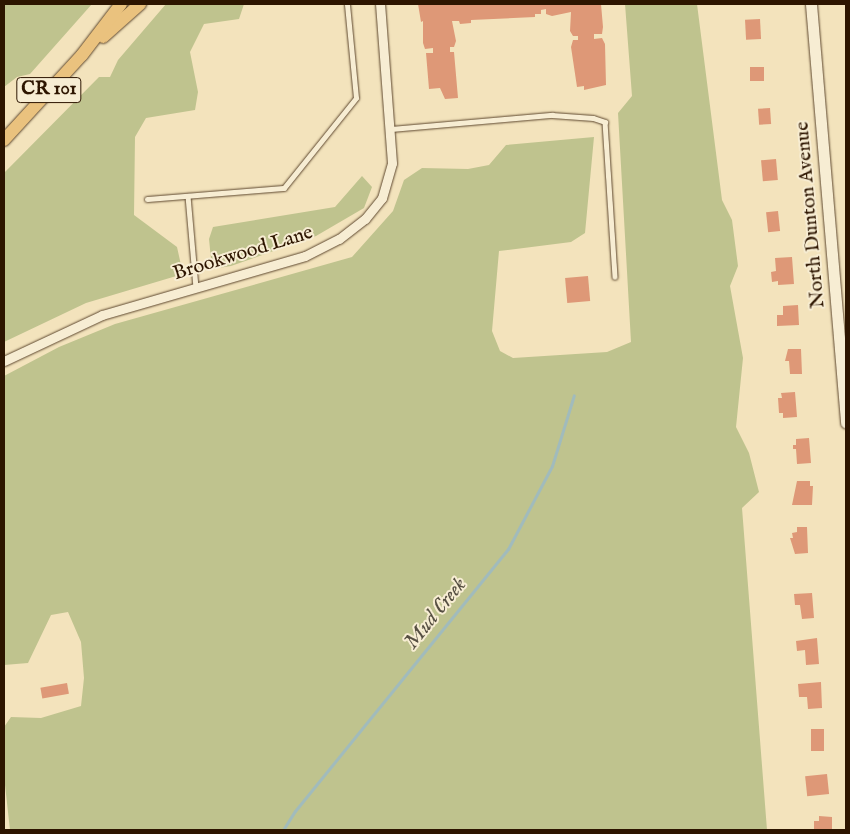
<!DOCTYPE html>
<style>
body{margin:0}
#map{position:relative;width:850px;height:834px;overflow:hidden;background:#f3e3bc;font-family:"IM FELL English",serif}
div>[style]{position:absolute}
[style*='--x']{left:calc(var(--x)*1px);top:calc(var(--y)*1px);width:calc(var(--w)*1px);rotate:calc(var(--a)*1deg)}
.green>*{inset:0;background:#bfc38e}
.stream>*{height:3px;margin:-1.5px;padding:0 1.5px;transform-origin:1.5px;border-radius:1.5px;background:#a1bbbc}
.building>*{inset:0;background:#de9877;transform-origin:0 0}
.roads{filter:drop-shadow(0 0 1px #5e482f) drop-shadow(0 0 1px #5e482f)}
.lane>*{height:4.5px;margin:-2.25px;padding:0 2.25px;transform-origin:2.25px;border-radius:2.25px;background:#f7edd3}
.street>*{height:9px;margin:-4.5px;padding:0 4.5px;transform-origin:4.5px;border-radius:4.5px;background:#f7edd3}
.secondary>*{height:11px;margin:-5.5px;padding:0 5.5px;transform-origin:5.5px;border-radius:5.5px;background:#f7edd3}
.primary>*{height:12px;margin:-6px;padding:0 6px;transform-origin:6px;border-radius:6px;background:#eac27e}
span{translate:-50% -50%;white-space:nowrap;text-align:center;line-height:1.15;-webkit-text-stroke:4px #f7edd3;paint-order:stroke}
.shield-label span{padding:1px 4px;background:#f7edd3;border:1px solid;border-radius:4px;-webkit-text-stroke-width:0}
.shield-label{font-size:19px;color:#2d1500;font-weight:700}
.street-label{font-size:20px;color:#2d1500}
.water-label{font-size:21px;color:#564f42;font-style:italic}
.frame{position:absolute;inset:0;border:5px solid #2d1500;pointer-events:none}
</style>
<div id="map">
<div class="green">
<i style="clip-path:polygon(4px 4px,92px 4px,30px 74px,17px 77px,4px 87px,4px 95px)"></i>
<i style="clip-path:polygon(166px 4px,244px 4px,239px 19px,204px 24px,190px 52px,198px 92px,195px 110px,146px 118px,135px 137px,134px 215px,177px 247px,183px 274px,86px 303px,4px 342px,4px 173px,99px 77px,110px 77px,118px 60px)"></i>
<i style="clip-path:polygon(625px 4px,697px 4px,722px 200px,732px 220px,738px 266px,730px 286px,743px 358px,736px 427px,749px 453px,759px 492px,742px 508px,767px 830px,10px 830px,4px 776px,4px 727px,11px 717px,41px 718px,81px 706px,84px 678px,81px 642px,68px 612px,51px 615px,28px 663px,4px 665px,4px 376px,59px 347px,115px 324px,352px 257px,393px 211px,404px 180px,422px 168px,468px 169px,489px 165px,506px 145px,594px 137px,585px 233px,571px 242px,499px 251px,492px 331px,500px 351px,513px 358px,607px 352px,631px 342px,618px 113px,632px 96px)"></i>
<i style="clip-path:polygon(362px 176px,372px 187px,364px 208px,316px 236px,231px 266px,212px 269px,209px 239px,213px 227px,335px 207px)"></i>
</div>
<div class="stream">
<i style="--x:283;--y:830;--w:22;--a:-58"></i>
<i style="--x:295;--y:811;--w:338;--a:-50.9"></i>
<i style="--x:508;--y:549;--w:94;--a:-62.1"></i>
<i style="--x:552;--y:466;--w:74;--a:-72.8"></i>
</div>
<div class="building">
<i style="clip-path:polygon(418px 4px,601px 4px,603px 27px,602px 34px,594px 34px,594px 39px,602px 38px,605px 44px,606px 85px,584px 90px,584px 86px,577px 87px,571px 47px,573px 40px,578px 40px,578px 36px,573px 36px,570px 31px,571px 12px,552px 16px,546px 14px,546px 9px,541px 10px,541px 14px,535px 14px,535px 17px,471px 20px,471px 23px,460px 24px,459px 21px,452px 21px,456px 41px,454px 47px,450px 47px,450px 52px,454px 52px,458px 98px,445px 99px,440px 88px,429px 89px,426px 53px,433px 53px,433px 48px,425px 49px,423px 43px,423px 21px,421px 22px)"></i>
<i style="left:760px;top:19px;width:20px;height:15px;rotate:87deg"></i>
<i style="left:750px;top:67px;width:14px;height:14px"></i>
<i style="left:770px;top:108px;width:16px;height:12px;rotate:86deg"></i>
<i style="left:776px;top:159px;width:21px;height:15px;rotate:85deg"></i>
<i style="left:778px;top:211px;width:20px;height:12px;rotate:84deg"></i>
<i style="clip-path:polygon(792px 257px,794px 284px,778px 285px,778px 281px,772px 282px,771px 272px,776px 271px,775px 258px)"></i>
<i style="left:588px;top:276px;width:25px;height:23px;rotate:85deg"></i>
<i style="clip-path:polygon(798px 305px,799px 325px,777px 326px,777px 315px,783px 315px,783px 306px)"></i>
<i style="clip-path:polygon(788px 349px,801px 349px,802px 374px,790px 374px,789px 361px,785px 361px)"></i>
<i style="clip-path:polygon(795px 392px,797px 417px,783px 418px,783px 413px,779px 413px,778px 398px,782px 398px,781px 393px)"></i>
<i style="clip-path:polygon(809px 438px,811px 463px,797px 464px,796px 449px,793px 449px,793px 445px,796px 445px,796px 439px)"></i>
<i style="clip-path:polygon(797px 481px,810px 481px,810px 486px,813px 486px,812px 505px,792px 505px)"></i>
<i style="clip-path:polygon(797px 527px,807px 527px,808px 553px,795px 554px,790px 538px,793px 538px,792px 533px,797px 532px)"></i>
<i style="clip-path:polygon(812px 593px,814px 618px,802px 619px,800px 605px,795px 605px,794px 594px)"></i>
<i style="clip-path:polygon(817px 638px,819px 664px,806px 665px,805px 650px,797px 651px,796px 641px)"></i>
<i style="clip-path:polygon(821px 682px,822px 708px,808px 709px,807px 697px,799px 697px,798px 684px)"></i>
<i style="left:67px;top:683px;width:11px;height:27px;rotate:80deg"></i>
<i style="left:811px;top:729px;width:13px;height:22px"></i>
<i style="left:827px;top:774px;width:20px;height:22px;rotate:84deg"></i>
<i style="clip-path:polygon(819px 816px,832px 817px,832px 830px,814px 830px,814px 821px,819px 821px)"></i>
</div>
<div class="roads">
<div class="lane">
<i style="--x:391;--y:129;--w:162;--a:-5"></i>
<i style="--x:552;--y:115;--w:41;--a:4.2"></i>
<i style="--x:593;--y:118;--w:13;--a:18"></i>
<i style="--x:605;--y:122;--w:155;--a:86.3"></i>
<i style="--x:188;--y:196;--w:92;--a:85"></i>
<i style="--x:147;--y:199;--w:137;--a:-4.6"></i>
<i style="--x:284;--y:188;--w:115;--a:-51.3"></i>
<i style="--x:356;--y:98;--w:94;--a:-95.5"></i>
</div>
<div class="street">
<i style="--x:4;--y:361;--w:108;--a:-25.1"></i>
<i style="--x:102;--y:315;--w:211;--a:-16.2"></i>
<i style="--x:305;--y:256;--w:38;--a:-27"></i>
<i style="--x:339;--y:239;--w:33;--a:-38"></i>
<i style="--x:365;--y:219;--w:27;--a:-51"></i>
<i style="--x:382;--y:198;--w:36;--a:-74"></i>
<i style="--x:392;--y:163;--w:159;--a:-94.3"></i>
</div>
<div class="secondary">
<i style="--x:811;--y:4;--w:420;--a:85.2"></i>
</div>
<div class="primary">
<i style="--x:103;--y:37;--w:50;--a:-41.7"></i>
<i style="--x:4;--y:140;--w:115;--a:-47.5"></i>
<i style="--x:82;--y:55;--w:64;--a:-52.6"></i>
</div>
</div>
<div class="shield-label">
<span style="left:49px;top:90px">CR 101</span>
</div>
<div class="street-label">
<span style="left:810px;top:215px;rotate:-95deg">North Dunton Avenue</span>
<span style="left:243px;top:253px;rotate:-17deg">Brookwood Lane</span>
</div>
<div class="water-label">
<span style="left:436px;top:614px;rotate:-51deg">Mud Creek</span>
</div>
<div class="frame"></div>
</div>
